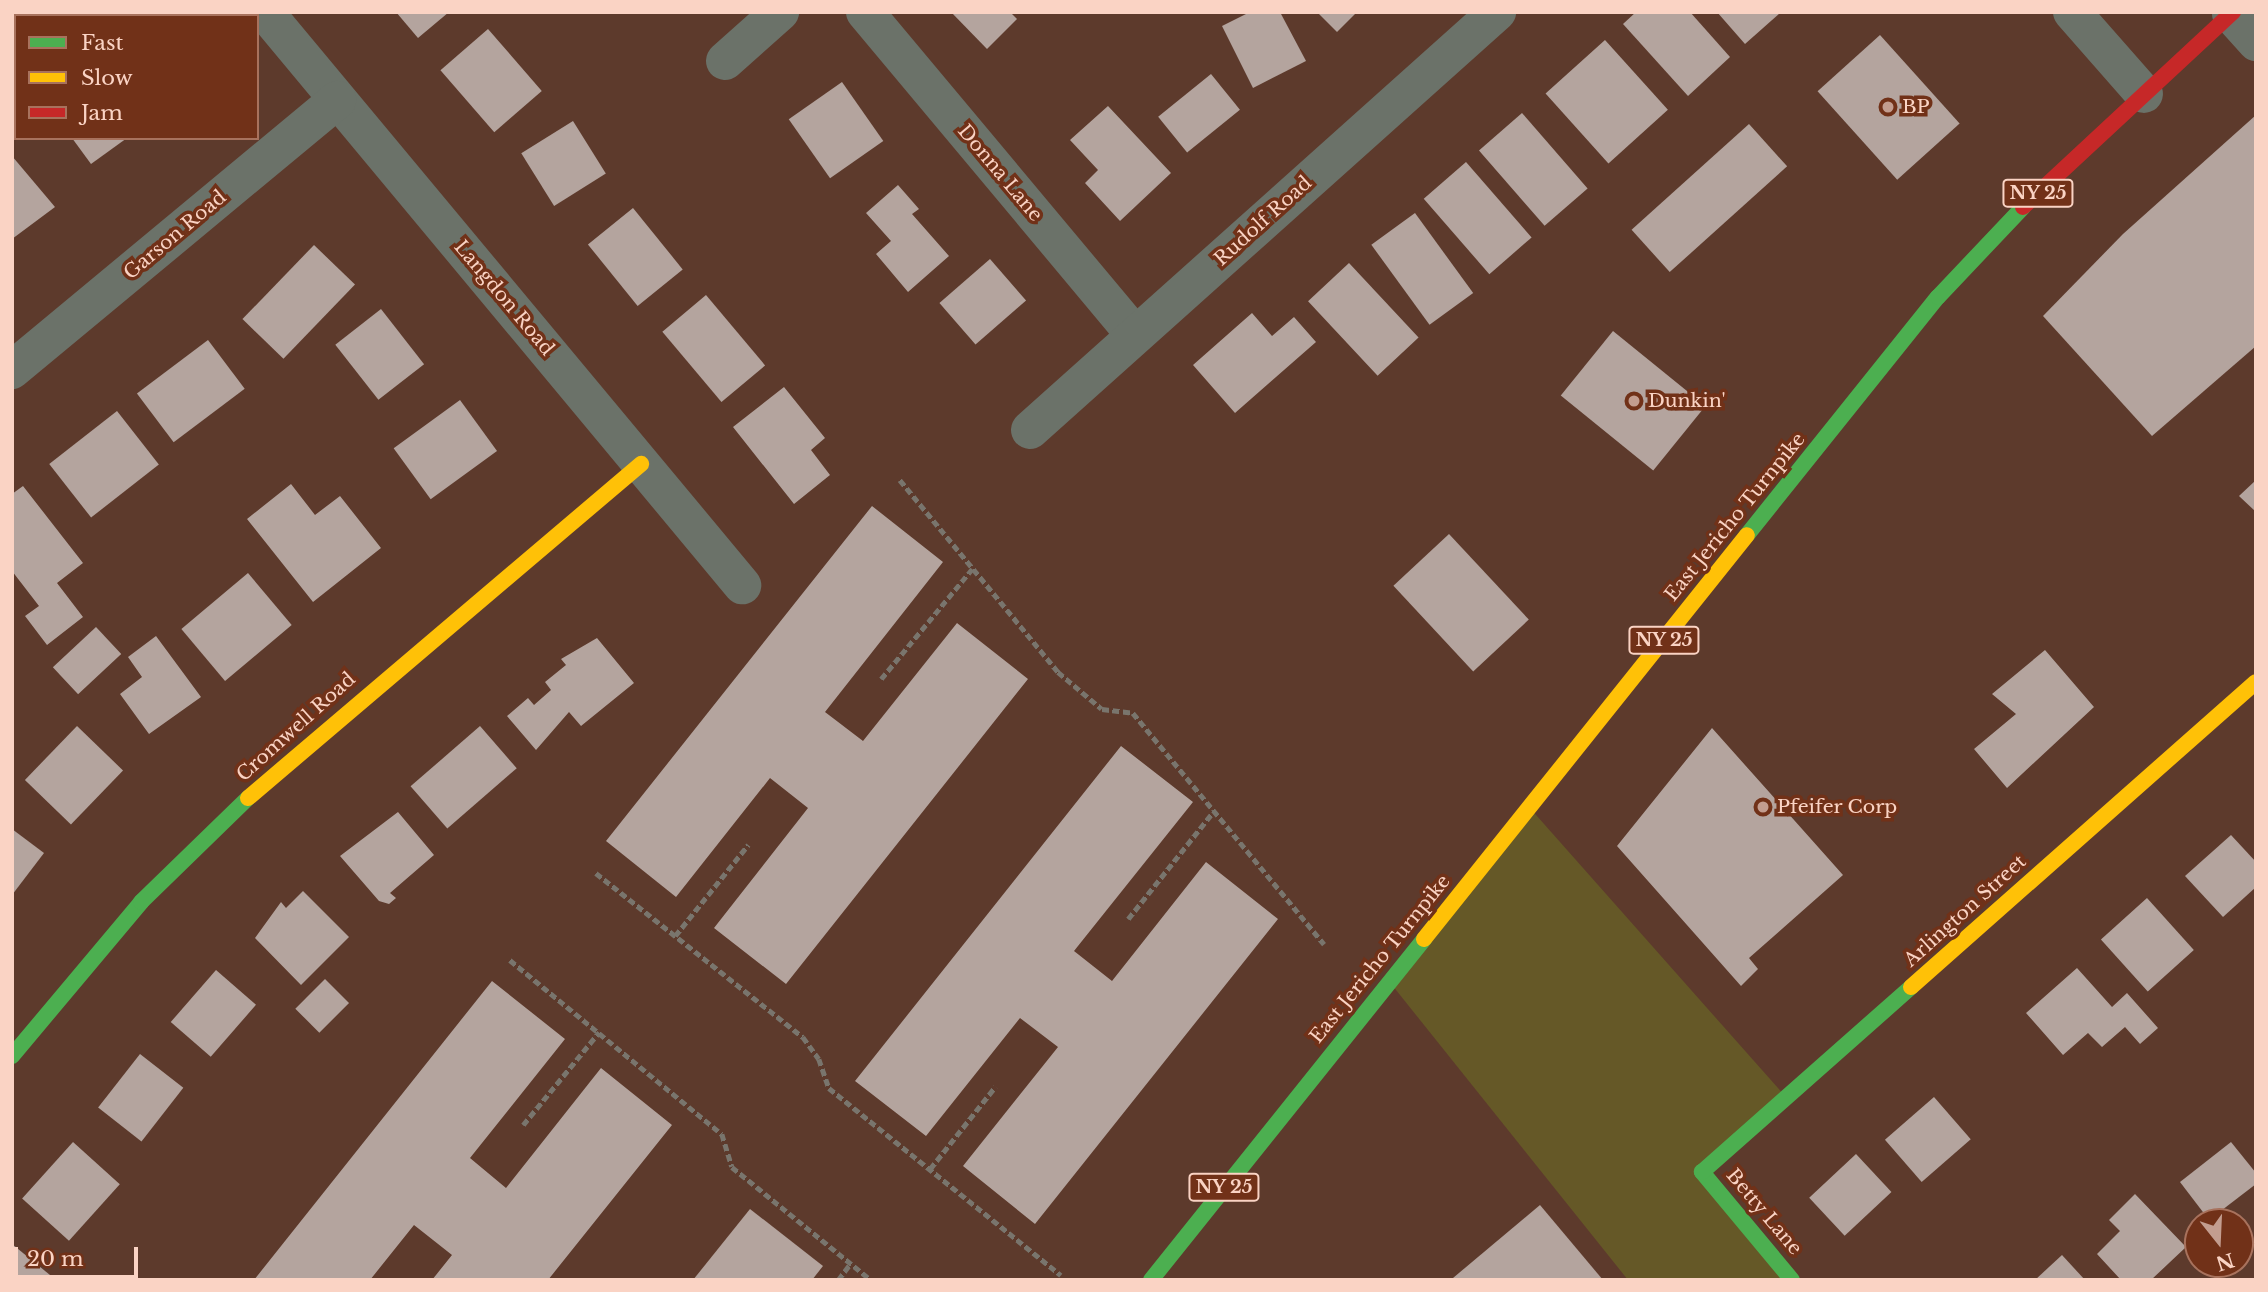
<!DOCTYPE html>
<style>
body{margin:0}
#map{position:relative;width:2268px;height:1292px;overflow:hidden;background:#5d3a2c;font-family:"Libre Baskerville",serif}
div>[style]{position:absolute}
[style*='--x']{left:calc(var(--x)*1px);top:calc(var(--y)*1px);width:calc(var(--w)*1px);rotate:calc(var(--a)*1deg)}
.green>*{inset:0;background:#655827}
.building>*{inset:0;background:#b4a49e;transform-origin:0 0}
.path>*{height:4.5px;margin-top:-2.25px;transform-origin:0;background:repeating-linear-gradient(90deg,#79756d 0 7px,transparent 0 10.5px)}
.street>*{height:38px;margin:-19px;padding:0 19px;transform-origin:19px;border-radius:19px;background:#6b7269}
.fast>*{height:16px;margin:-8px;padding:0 8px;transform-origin:8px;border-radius:8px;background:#4caf50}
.slow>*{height:16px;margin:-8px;padding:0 8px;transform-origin:8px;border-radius:8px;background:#ffc107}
.jam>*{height:16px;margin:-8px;padding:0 8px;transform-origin:8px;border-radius:8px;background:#c62828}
.dots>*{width:19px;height:19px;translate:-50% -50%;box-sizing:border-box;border:4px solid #713118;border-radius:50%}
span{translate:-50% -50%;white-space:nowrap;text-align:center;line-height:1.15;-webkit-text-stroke:7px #713118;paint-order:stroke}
.shield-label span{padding:2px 5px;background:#713118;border:2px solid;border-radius:5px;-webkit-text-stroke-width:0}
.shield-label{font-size:18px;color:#fad3c4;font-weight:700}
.poi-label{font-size:19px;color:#fad3c4}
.left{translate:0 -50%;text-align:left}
.street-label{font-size:19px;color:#fad3c4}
.frame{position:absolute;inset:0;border:14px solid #fad3c4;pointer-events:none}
.legend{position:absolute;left:14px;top:14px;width:245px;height:126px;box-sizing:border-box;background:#713118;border:2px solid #a8725d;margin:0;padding:9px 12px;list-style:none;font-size:21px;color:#fad3c4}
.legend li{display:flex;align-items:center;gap:14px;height:35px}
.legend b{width:35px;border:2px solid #a8725d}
.north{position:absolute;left:2184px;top:1208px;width:70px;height:70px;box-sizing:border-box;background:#713118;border:2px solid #a8725d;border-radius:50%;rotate:162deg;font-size:19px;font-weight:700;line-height:28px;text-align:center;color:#fad3c4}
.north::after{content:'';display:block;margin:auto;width:24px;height:32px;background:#c39d8f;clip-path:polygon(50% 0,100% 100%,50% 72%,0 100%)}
.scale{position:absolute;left:14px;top:1247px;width:124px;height:32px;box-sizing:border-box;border:4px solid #fad3c4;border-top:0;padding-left:9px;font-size:21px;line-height:24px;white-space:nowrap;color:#fad3c4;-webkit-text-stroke:5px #713118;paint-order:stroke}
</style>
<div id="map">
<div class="green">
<i style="clip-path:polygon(1529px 807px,1785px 1096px,1701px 1172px,1792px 1280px,1628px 1280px,1388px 980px)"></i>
</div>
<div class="building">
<i style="clip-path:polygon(12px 12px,67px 12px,68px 16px,16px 16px,12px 67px)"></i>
<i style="clip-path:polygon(396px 12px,449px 12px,418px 38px)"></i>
<i style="clip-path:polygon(951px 12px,1010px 12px,1017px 19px,987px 49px)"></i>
<i style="clip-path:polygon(1250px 12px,1280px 12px,1306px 61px,1253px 88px,1222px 26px)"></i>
<i style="clip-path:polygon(1317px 12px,1357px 12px,1337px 32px)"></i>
<i style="clip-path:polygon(1636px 12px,1690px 12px,1730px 57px,1688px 96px,1623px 24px)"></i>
<i style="clip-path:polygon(1717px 12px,1781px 12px,1745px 44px)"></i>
<i style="left:488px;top:29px;width:82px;height:63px;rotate:49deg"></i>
<i style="left:1880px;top:35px;width:119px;height:84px;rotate:48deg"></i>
<i style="left:1605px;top:40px;width:94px;height:80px;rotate:48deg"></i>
<i style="left:1211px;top:74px;width:46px;height:68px;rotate:51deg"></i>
<i style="left:842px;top:82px;width:72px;height:65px;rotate:55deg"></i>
<i style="clip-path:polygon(1108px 106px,1171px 173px,1120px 221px,1085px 183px,1098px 170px,1070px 140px)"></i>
<i style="left:1522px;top:113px;width:100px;height:57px;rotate:49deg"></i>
<i style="clip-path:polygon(2256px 115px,2256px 346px,2152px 436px,2043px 316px,2123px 234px)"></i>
<i style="left:573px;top:121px;width:62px;height:61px;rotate:58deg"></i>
<i style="left:1749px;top:124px;width:57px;height:158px;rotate:48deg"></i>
<i style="clip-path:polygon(72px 138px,127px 138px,91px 164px)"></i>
<i style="clip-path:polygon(12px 156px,55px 207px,12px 239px)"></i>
<i style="left:1466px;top:162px;width:100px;height:56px;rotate:49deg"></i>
<i style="clip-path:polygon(898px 185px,919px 209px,912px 214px,949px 256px,908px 292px,876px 254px,891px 241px,866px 213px)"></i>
<i style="left:633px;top:208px;width:79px;height:58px;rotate:51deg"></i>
<i style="left:1415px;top:213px;width:99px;height:54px;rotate:54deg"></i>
<i style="left:314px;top:245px;width:57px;height:103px;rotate:44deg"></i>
<i style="left:990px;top:259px;width:55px;height:67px;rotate:49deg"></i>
<i style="left:1349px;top:263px;width:102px;height:56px;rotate:47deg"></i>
<i style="left:706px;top:295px;width:92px;height:57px;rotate:50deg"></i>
<i style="left:381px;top:309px;width:70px;height:58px;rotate:52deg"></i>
<i style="clip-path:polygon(1252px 313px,1272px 336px,1294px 317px,1316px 342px,1235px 413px,1193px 365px)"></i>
<i style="left:1613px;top:331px;width:119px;height:83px;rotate:39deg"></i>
<i style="left:208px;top:340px;width:61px;height:89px;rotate:53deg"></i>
<i style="clip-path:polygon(784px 387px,825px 438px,811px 450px,830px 475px,794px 504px,733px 427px)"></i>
<i style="left:460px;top:400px;width:63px;height:82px;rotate:54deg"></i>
<i style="left:117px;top:411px;width:68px;height:86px;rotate:52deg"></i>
<i style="clip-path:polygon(2256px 480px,2256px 512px,2239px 496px)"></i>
<i style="clip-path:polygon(291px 484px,315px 515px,340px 496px,381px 548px,313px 602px,247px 519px)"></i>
<i style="clip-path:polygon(23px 486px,83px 563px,57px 583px,83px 617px,47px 645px,25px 616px,39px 606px,12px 571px,12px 494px)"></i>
<i style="clip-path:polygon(872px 506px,943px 562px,825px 712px,863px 741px,957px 623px,1028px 679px,786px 984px,714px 928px,808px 808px,770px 778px,676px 897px,606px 841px)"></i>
<i style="left:1449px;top:534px;width:117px;height:76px;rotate:47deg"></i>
<i style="left:248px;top:573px;width:68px;height:87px;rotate:50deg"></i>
<i style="left:96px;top:627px;width:37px;height:59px;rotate:47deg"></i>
<i style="clip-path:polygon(156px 636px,201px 697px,149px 734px,120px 694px,142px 677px,128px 657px)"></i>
<i style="clip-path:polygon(597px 638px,634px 683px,581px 726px,569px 712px,536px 750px,507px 716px,528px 698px,534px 705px,551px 690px,545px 682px,566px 665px,561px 659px)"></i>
<i style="clip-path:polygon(2045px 650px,2094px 707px,2007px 788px,1974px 749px,2016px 714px,1992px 694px)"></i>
<i style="left:77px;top:726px;width:64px;height:75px;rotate:44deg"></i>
<i style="left:480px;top:726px;width:56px;height:92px;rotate:49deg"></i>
<i style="clip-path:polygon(1712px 728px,1843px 875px,1749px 958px,1758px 969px,1741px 986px,1617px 846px)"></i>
<i style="clip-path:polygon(1121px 746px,1193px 802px,1074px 951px,1112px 981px,1206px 862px,1278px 919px,1035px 1224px,963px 1166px,1058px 1047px,1020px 1018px,926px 1136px,855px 1081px)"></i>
<i style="clip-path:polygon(398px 812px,434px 855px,390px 893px,396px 898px,389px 904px,379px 901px,340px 856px)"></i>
<i style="clip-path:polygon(12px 829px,44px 853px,12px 895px)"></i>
<i style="clip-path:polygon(2231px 835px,2256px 862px,2256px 887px,2223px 917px,2185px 876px)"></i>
<i style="clip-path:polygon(303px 891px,349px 937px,301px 985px,255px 938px,281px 902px,286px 908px)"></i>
<i style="left:2147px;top:898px;width:70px;height:62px;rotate:48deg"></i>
<i style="clip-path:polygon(2077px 968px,2112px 1007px,2127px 993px,2158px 1028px,2140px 1044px,2125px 1027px,2102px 1047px,2088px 1033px,2063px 1055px,2026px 1013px)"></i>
<i style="left:216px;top:970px;width:53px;height:69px;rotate:41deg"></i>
<i style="left:325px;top:979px;width:34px;height:42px;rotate:45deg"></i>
<i style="clip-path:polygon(492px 981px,565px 1039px,470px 1158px,506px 1188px,601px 1068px,672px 1125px,548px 1280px,432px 1280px,452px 1255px,414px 1225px,370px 1280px,254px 1280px)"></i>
<i style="left:140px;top:1054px;width:55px;height:68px;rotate:38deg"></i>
<i style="left:1934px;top:1097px;width:56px;height:65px;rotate:49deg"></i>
<i style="left:73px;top:1142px;width:63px;height:76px;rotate:42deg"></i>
<i style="clip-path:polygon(2231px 1142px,2256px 1173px,2256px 1184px,2209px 1220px,2180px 1182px)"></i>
<i style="left:1856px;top:1154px;width:52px;height:64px;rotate:47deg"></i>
<i style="clip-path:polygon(2135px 1194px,2186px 1247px,2151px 1280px,2121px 1280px,2097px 1254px,2120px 1231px,2109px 1220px)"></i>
<i style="clip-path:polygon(1540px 1205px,1603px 1280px,1454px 1280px,1453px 1278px)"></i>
<i style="clip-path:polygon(750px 1209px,823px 1266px,812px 1280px,693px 1280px)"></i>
<i style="clip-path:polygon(12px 1244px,50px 1275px,46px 1280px,12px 1280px)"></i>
<i style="clip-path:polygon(2062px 1255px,2085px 1280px,2035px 1280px)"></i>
</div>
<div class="path">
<i style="--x:900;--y:480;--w:249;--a:50.5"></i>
<i style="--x:1058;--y:672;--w:57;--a:40.1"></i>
<i style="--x:1102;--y:709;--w:31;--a:7"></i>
<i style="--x:1133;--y:713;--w:300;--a:50.4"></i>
<i style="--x:881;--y:679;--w:143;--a:-50.4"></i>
<i style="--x:596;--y:873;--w:264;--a:38.4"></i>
<i style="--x:803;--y:1037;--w:27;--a:54"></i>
<i style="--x:819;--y:1059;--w:31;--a:71"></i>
<i style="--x:829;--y:1088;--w:298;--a:38.9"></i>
<i style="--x:1128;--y:919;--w:138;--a:-51.5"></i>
<i style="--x:675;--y:936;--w:117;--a:-51.3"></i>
<i style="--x:510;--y:960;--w:274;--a:39.4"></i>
<i style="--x:722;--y:1134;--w:34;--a:73"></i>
<i style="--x:732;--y:1167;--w:179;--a:39.1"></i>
<i style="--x:523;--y:1125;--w:120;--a:-50.7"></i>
<i style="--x:930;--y:1169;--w:105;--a:-51.6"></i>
<i style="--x:838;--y:1280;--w:21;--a:-53"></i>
</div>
<div class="street">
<i style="--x:265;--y:12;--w:746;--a:50.22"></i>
<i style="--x:865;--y:12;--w:421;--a:50.1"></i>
<i style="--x:2072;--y:12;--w:109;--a:48.7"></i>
<i style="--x:2231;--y:14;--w:38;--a:48"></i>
<i style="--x:725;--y:61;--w:74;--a:-41.7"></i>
<i style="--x:12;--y:370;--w:423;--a:-39.7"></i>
<i style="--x:1030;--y:430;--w:627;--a:-41.83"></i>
</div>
<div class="fast">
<i style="--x:1747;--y:535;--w:305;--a:-51.3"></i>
<i style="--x:1938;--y:297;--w:124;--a:-46.6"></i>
<i style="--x:12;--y:1056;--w:201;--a:-50"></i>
<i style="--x:141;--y:902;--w:149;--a:-44.2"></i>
<i style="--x:1151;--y:1280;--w:437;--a:-51.3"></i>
<i style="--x:1792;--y:1280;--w:141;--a:-129.8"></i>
<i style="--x:1702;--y:1172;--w:279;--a:-41.5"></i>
</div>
<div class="slow">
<i style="--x:248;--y:798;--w:516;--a:-40.36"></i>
<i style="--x:1424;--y:939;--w:517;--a:-51.36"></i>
<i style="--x:1911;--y:987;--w:460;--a:-41.5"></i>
</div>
<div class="jam">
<i style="--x:2023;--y:207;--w:287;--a:-42.9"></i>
</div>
<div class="dots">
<i style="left:1888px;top:107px;background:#c39d8f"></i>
<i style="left:1634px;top:401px;background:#c39d8f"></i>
<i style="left:1763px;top:807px;background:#c39d8f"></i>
</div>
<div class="shield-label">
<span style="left:2038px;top:193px">NY 25</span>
<span style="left:1664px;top:640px">NY 25</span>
<span style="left:1224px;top:1187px">NY 25</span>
</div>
<div class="poi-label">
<span class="left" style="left:1902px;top:107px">BP</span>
<span class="left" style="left:1648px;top:401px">Dunkin'</span>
<span class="left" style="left:1777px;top:807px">Pfeifer Corp</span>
</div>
<div class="street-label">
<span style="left:1000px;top:173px;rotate:50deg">Donna Lane</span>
<span style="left:1263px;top:221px;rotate:-42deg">Rudolf Road</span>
<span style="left:175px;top:235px;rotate:-40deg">Garson Road</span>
<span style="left:504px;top:298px;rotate:50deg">Langdon Road</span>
<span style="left:1735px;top:517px;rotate:-51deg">East Jericho Turnpike</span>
<span style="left:296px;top:727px;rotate:-42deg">Cromwell Road</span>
<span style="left:1965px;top:911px;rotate:-42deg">Arlington Street</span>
<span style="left:1380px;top:959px;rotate:-51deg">East Jericho Turnpike</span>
<span style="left:1764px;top:1212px;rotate:50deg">Betty Lane</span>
</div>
<div class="frame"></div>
<ul class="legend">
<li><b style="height:9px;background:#4caf50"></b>Fast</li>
<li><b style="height:9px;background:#ffc107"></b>Slow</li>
<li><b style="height:9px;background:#c62828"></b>Jam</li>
</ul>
<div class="north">N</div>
<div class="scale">20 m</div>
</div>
